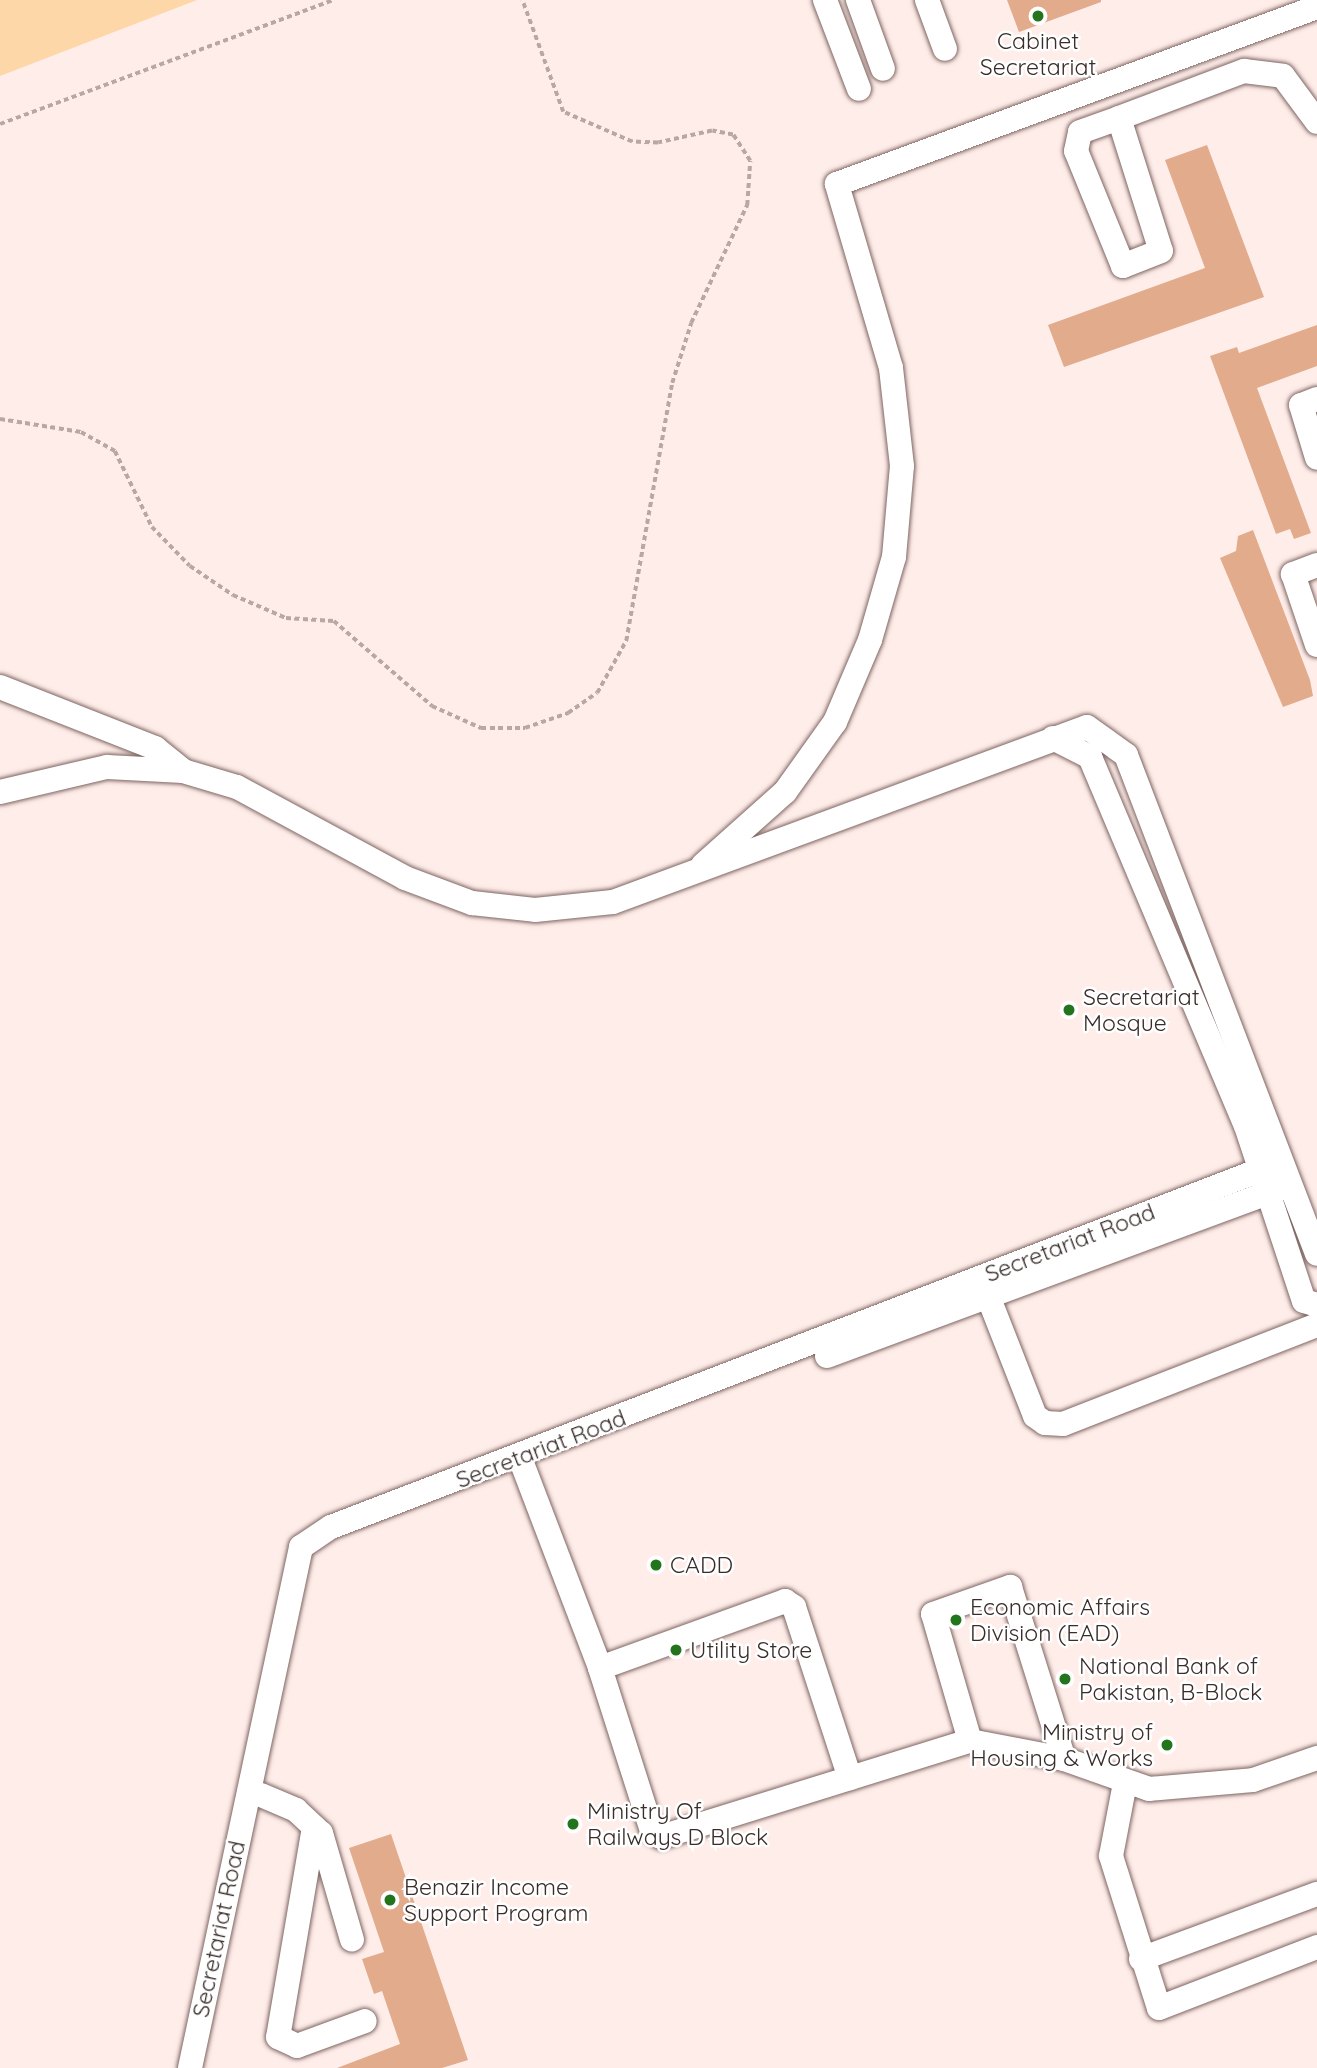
<!DOCTYPE html>
<style>
body{margin:0}
#map{position:relative;width:1317px;height:2068px;overflow:hidden;background:#ffedea;font-family:Quicksand,sans-serif}
div>[style]{position:absolute}
[style*='--x']{left:calc(var(--x)*1px);top:calc(var(--y)*1px);width:calc(var(--w)*1px);rotate:calc(var(--a)*1deg)}
.green>*{inset:0;background:#fdd7a7}
.building>*{inset:0;background:#e1ab8c}
.path>*{height:3.5px;margin-top:-1.75px;transform-origin:0;background:repeating-linear-gradient(90deg,#b7a8a5 0 5px,transparent 0 8.5px)}
.roads{filter:drop-shadow(0 0 2px #7e6561) drop-shadow(0 0 2px #7e6561)}
.minor>*{height:24px;margin:-12px;padding:0 12px;transform-origin:12px;border-radius:12px;background:#fff}
.dots>*{width:19px;height:19px;translate:-50% -50%;box-sizing:border-box;border:4px solid #fff;border-radius:50%}
span{translate:-50% -50%;white-space:nowrap;text-align:center;line-height:1.15;-webkit-text-stroke:5px #fff;paint-order:stroke}
.poi-label{font-size:23px;color:#382d2b}
.left{translate:0 -50%;text-align:left}
.right{translate:-100% -50%;text-align:right}
.street-label{font-size:23px;color:#382d2b}
</style>
<div id="map">
<div class="green">
<i style="clip-path:polygon(0 0,197px 0,0 76px)"></i>
</div>
<div class="building">
<i style="clip-path:polygon(1007px 0,1101px 0,1101px 2px,1019px 32px)"></i>
<i style="clip-path:polygon(1207px 145px,1264px 297px,1064px 367px,1048px 325px,1205px 268px,1165px 160px)"></i>
<i style="clip-path:polygon(1317px 325px,1317px 366px,1257px 388px,1311px 533px,1294px 539px,1290px 529px,1276px 534px,1210px 356px,1237px 347px,1239px 353px)"></i>
<i style="clip-path:polygon(1253px 530px,1310px 680px,1313px 696px,1283px 707px,1220px 558px,1236px 551px,1238px 536px)"></i>
<i style="clip-path:polygon(391px 1834px,468px 2060px,442px 2068px,337px 2068px,400px 2044px,382px 1991px,374px 1994px,362px 1959px,384px 1952px,349px 1848px)"></i>
</div>
<div class="path">
<i style="--x:0;--y:124;--w:355;--a:-20.4"></i>
<i style="--x:0;--y:419;--w:82;--a:9.1"></i>
<i style="--x:81;--y:432;--w:39;--a:29"></i>
<i style="--x:115;--y:451;--w:85;--a:64"></i>
<i style="--x:152;--y:527;--w:54;--a:45.7"></i>
<i style="--x:190;--y:566;--w:52;--a:34"></i>
<i style="--x:233;--y:595;--w:58;--a:23.5"></i>
<i style="--x:286;--y:618;--w:48;--a:3.6"></i>
<i style="--x:334;--y:621;--w:130;--a:40.9"></i>
<i style="--x:432;--y:706;--w:54;--a:24.2"></i>
<i style="--x:481;--y:728;--w:44;--a:0"></i>
<i style="--x:525;--y:728;--w:46;--a:-19.2"></i>
<i style="--x:568;--y:713;--w:35;--a:-35"></i>
<i style="--x:597;--y:693;--w:60;--a:-60.9"></i>
<i style="--x:626;--y:641;--w:262;--a:-79.9"></i>
<i style="--x:672;--y:383;--w:63;--a:-72.4"></i>
<i style="--x:691;--y:323;--w:131;--a:-64.6"></i>
<i style="--x:747;--y:205;--w:44;--a:-86.1"></i>
<i style="--x:750;--y:161;--w:31;--a:-123"></i>
<i style="--x:733;--y:135;--w:21;--a:-169"></i>
<i style="--x:712;--y:131;--w:55;--a:167.5"></i>
<i style="--x:658;--y:143;--w:26;--a:-178"></i>
<i style="--x:632;--y:142;--w:75;--a:-156.5"></i>
<i style="--x:563;--y:112;--w:119;--a:-110.1"></i>
</div>
<div class="roads">
<div class="minor">
<i style="--x:825;--y:0;--w:95;--a:69.1"></i>
<i style="--x:858;--y:0;--w:73;--a:70.1"></i>
<i style="--x:927;--y:0;--w:52;--a:69.8"></i>
<i style="--x:1119;--y:118;--w:139;--a:72.5"></i>
<i style="--x:1161;--y:251;--w:41;--a:158.5"></i>
<i style="--x:1123;--y:266;--w:124;--a:-112.2"></i>
<i style="--x:1076;--y:151;--w:19;--a:-78"></i>
<i style="--x:1080;--y:132;--w:41;--a:-19.7"></i>
<i style="--x:1119;--y:118;--w:134;--a:-20.6"></i>
<i style="--x:1244;--y:71;--w:39;--a:7"></i>
<i style="--x:1283;--y:76;--w:57;--a:53.5"></i>
<i style="--x:1317;--y:399;--w:17;--a:159"></i>
<i style="--x:1301;--y:405;--w:55;--a:73.2"></i>
<i style="--x:1317;--y:565;--w:26;--a:159"></i>
<i style="--x:1293;--y:574;--w:75;--a:71.3"></i>
<i style="--x:0;--y:687;--w:167;--a:21.5"></i>
<i style="--x:155;--y:748;--w:36;--a:39"></i>
<i style="--x:183;--y:771;--w:56;--a:16.5"></i>
<i style="--x:237;--y:787;--w:191;--a:28.4"></i>
<i style="--x:405;--y:878;--w:72;--a:20.5"></i>
<i style="--x:472;--y:903;--w:63;--a:6.3"></i>
<i style="--x:535;--y:910;--w:78;--a:-5.9"></i>
<i style="--x:613;--y:902;--w:505;--a:-20.26"></i>
<i style="--x:1087;--y:727;--w:48;--a:35.7"></i>
<i style="--x:1126;--y:755;--w:534;--a:69.05"></i>
<i style="--x:1053;--y:738;--w:42;--a:27.2"></i>
<i style="--x:1090;--y:757;--w:401;--a:67.1"></i>
<i style="--x:1246;--y:1126;--w:184;--a:71.7"></i>
<i style="--x:1304;--y:1301;--w:14;--a:17"></i>
<i style="--x:0;--y:792;--w:110;--a:-13.2"></i>
<i style="--x:107;--y:767;--w:76;--a:3"></i>
<i style="--x:703;--y:865;--w:110;--a:-41.7"></i>
<i style="--x:785;--y:792;--w:86;--a:-54.5"></i>
<i style="--x:835;--y:722;--w:89;--a:-66.9"></i>
<i style="--x:870;--y:640;--w:86;--a:-73.9"></i>
<i style="--x:894;--y:557;--w:91;--a:-85"></i>
<i style="--x:902;--y:466;--w:99;--a:-96.4"></i>
<i style="--x:891;--y:368;--w:192;--a:-106.4"></i>
<i style="--x:837;--y:184;--w:512;--a:-20.24"></i>
<i style="--x:988;--y:1296;--w:129;--a:68.6"></i>
<i style="--x:1035;--y:1416;--w:12;--a:35"></i>
<i style="--x:1045;--y:1423;--w:18;--a:3"></i>
<i style="--x:1063;--y:1424;--w:273;--a:-21.3"></i>
<i style="--x:827;--y:1356;--w:493;--a:-20.3"></i>
<i style="--x:520;--y:1458;--w:225;--a:69.1"></i>
<i style="--x:600;--y:1668;--w:171;--a:72.3"></i>
<i style="--x:652;--y:1831;--w:11;--a:34"></i>
<i style="--x:661;--y:1837;--w:324;--a:-17.3"></i>
<i style="--x:970;--y:1741;--w:96;--a:10.8"></i>
<i style="--x:1064;--y:1759;--w:90;--a:19.4"></i>
<i style="--x:1149;--y:1789;--w:104;--a:-4.9"></i>
<i style="--x:1253;--y:1780;--w:68;--a:-19"></i>
<i style="--x:600;--y:1668;--w:197;--a:-19.9"></i>
<i style="--x:785;--y:1601;--w:11;--a:34"></i>
<i style="--x:794;--y:1607;--w:180;--a:71.9"></i>
<i style="--x:970;--y:1741;--w:132;--a:-106.2"></i>
<i style="--x:933;--y:1614;--w:82;--a:-19.3"></i>
<i style="--x:1010;--y:1587;--w:180;--a:72.6"></i>
<i style="--x:1125;--y:1783;--w:74;--a:100.9"></i>
<i style="--x:1111;--y:1856;--w:159;--a:72.5"></i>
<i style="--x:1159;--y:2008;--w:169;--a:-21.1"></i>
<i style="--x:261;--y:1795;--w:38;--a:23"></i>
<i style="--x:296;--y:1810;--w:34;--a:43"></i>
<i style="--x:321;--y:1833;--w:111;--a:73.8"></i>
<i style="--x:314;--y:1827;--w:213;--a:99.7"></i>
<i style="--x:278;--y:2037;--w:21;--a:25"></i>
<i style="--x:297;--y:2046;--w:72;--a:-20.2"></i>
<i style="--x:1141;--y:1959;--w:188;--a:-20.3"></i>
<i style="--x:190;--y:2068;--w:533;--a:-77.97"></i>
<i style="--x:301;--y:1547;--w:36;--a:-34"></i>
<i style="--x:331;--y:1527;--w:1018;--a:-21.02"></i>
</div>
</div>
<div class="dots">
<i style="left:1038px;top:16px;background:#22741d"></i>
<i style="left:1069px;top:1010px;background:#22741d"></i>
<i style="left:656px;top:1565px;background:#22741d"></i>
<i style="left:956px;top:1620px;background:#22741d"></i>
<i style="left:676px;top:1650px;background:#22741d"></i>
<i style="left:1065px;top:1679px;background:#22741d"></i>
<i style="left:1167px;top:1745px;background:#22741d"></i>
<i style="left:573px;top:1824px;background:#22741d"></i>
<i style="left:390px;top:1900px;background:#22741d"></i>
</div>
<div class="poi-label">
<span style="left:1038px;top:54px">Cabinet<br>Secretariat</span>
<span class="left" style="left:1083px;top:1010px">Secretariat<br>Mosque</span>
<span class="left" style="left:670px;top:1565px">CADD</span>
<span class="left" style="left:970px;top:1620px">Economic Affairs<br>Division (EAD)</span>
<span class="left" style="left:690px;top:1650px">Utility Store</span>
<span class="left" style="left:1079px;top:1679px">National Bank of<br>Pakistan, B-Block</span>
<span class="right" style="left:1153px;top:1745px">Ministry of<br>Housing &amp; Works</span>
<span class="left" style="left:587px;top:1824px">Ministry Of<br>Railways D Block</span>
<span class="left" style="left:404px;top:1900px">Benazir Income<br>Support Program</span>
</div>
<div class="street-label">
<span style="left:1070px;top:1243px;rotate:-21deg">Secretariat Road</span>
<span style="left:541px;top:1449px;rotate:-21deg">Secretariat Road</span>
<span style="left:219px;top:1929px;rotate:-78deg">Secretariat Road</span>
</div>
</div>
